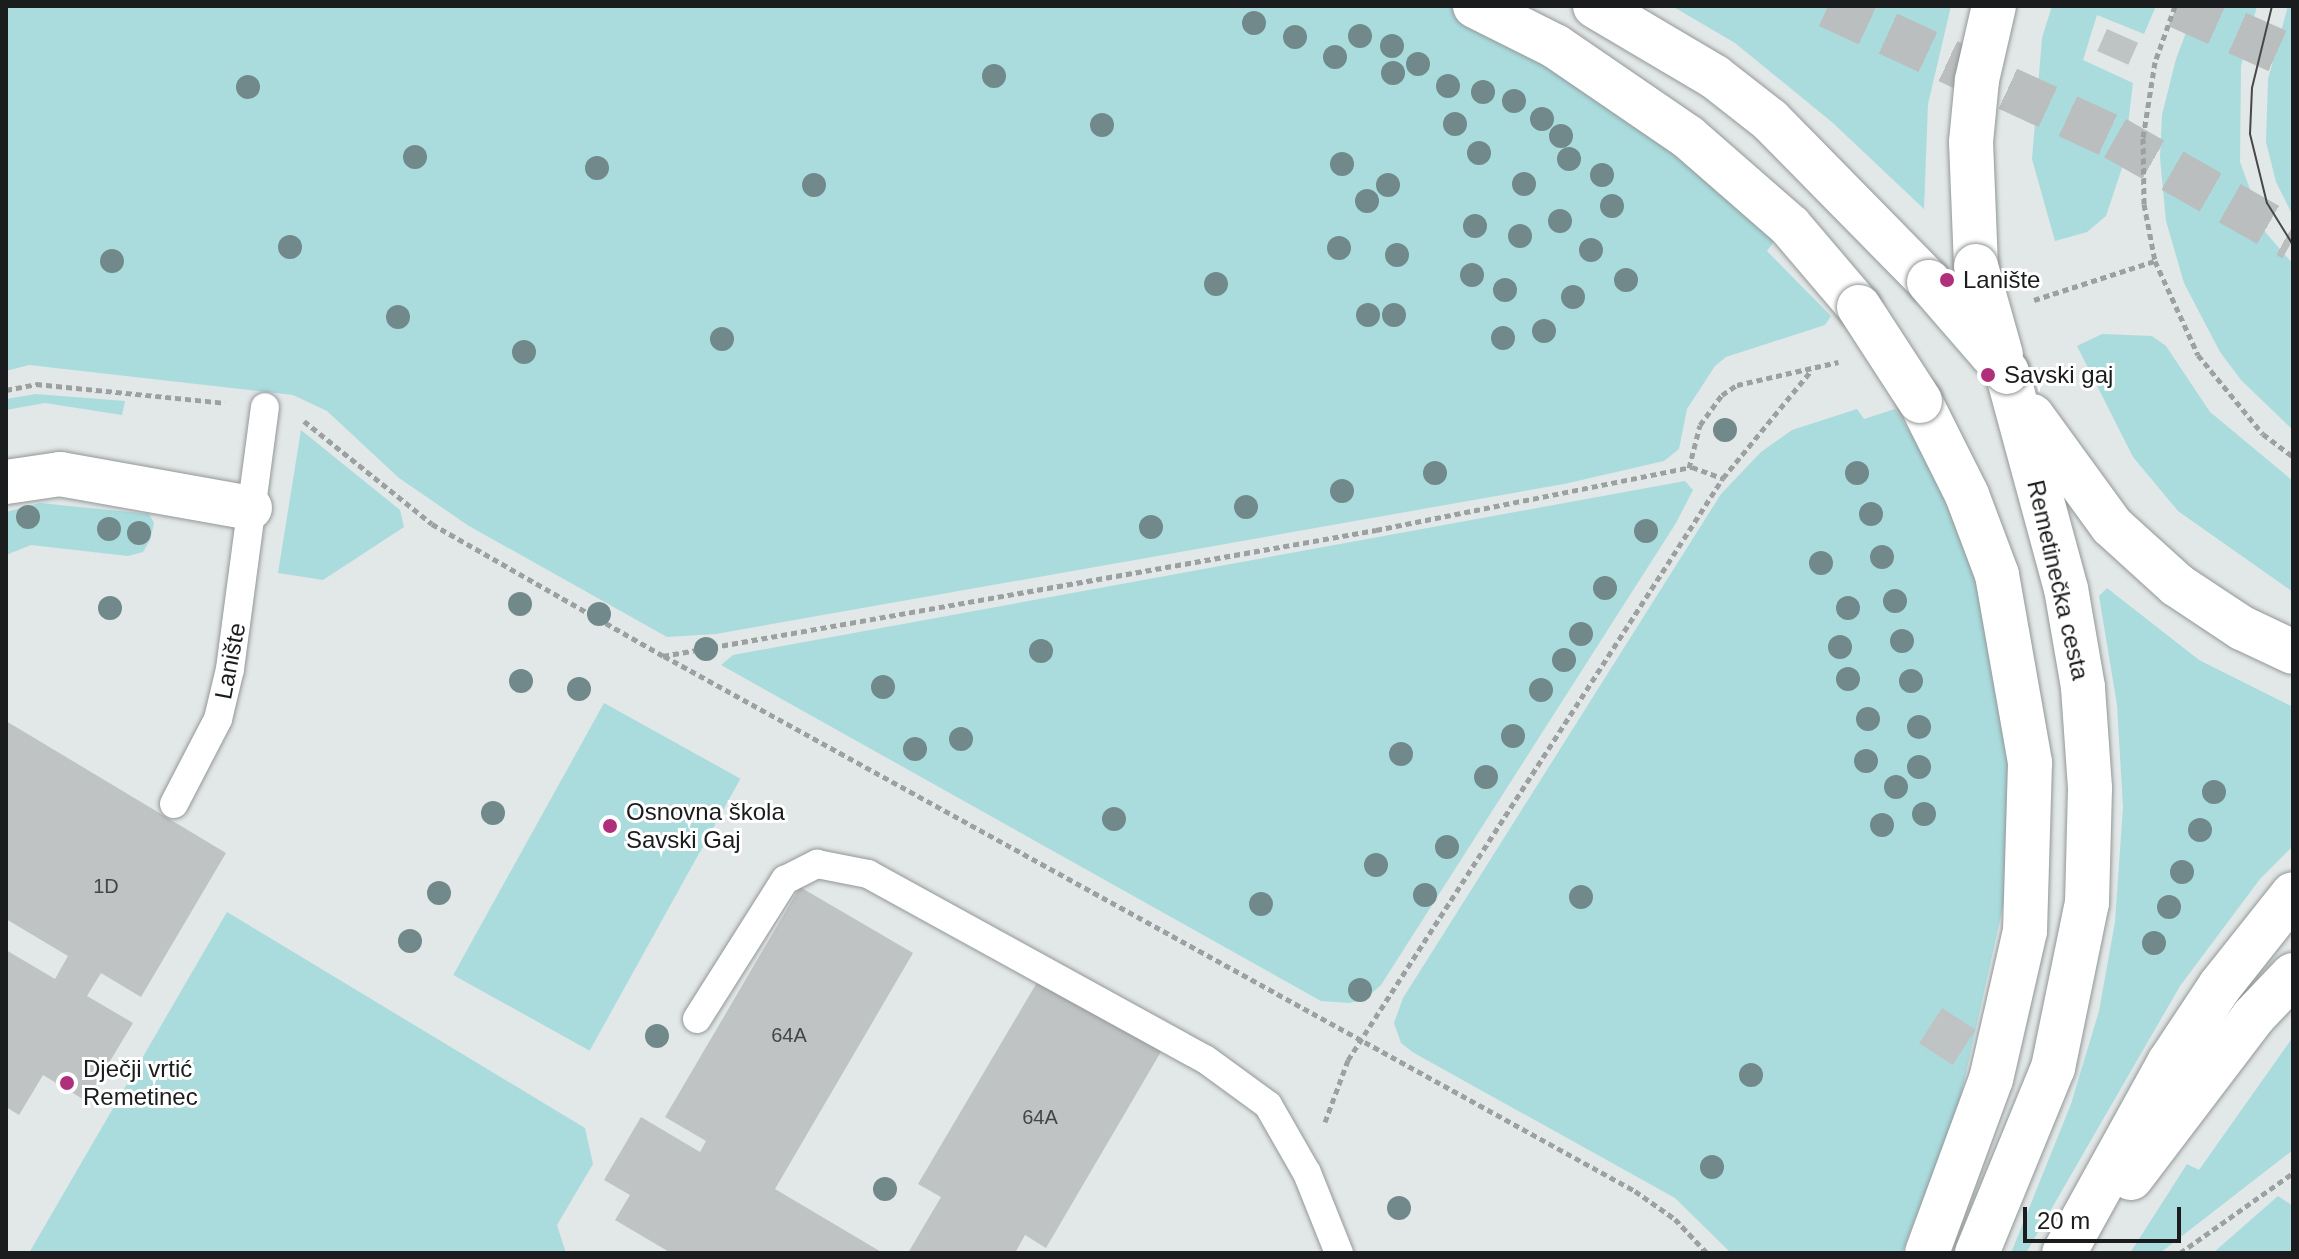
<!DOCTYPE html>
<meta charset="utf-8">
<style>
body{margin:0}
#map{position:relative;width:2299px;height:1259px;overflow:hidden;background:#e2e7e7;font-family:Arial,sans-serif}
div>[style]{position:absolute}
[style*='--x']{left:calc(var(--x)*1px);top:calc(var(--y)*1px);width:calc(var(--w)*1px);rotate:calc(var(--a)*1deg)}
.green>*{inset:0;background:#aadcde;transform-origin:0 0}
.building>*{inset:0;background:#bfc3c3;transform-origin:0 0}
.secondary-tunnel>*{height:44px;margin-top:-22px;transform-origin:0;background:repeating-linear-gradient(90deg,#babebf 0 44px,transparent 0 66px)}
.path>*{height:5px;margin-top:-2.5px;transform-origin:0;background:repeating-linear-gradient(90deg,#9da0a1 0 6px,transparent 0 10px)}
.roads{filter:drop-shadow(0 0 2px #939797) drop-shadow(0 0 2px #939797)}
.lane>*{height:28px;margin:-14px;padding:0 14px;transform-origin:14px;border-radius:14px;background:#fff}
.street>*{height:44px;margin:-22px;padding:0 22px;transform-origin:22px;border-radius:22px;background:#fff}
.secondary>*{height:44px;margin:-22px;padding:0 22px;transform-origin:22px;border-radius:22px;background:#fff}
.tram>*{height:2px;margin:-1px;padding:0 1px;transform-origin:1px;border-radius:1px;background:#464849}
.bridges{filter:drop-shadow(0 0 2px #939797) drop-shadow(0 0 2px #939797)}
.secondary-bridge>*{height:44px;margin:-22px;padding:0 22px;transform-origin:22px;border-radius:22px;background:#fff}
.trees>*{width:24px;height:24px;margin:-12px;border-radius:50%;background:#71898a}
.dots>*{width:22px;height:22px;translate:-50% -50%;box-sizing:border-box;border:4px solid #fff;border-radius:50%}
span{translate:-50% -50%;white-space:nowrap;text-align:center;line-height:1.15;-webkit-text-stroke:6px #fff;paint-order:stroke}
.number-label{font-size:20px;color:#444646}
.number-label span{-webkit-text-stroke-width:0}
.poi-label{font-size:24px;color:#1b1c1d}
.left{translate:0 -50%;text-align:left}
.street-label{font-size:24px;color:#1b1c1d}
.frame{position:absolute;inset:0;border:8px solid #1b1c1d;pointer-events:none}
.scale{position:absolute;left:2023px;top:1207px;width:158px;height:36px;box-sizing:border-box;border:4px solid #1b1c1d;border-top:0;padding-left:10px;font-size:24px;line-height:28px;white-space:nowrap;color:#1b1c1d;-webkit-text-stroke:6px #fff;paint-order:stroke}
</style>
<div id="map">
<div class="green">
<i style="clip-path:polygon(6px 6px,1448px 6px,1597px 93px,1778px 236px,1767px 251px,1831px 316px,1825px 325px,1726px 357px,1715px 366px,1687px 409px,1679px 449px,1664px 461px,1564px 484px,716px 634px,667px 637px,469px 526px,399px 478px,327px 411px,293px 395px,29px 365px,6px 371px)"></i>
<i style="clip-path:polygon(1672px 6px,1951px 6px,1928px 104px,1924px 209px,1833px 123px,1735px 43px)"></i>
<i style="clip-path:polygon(2052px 6px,2156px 6px,2144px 34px,2097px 15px,2083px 60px,2133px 83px,2123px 165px,2106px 216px,2087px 232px,2055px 241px,2032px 159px,2042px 38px)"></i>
<i style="clip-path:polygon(2196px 6px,2257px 6px,2241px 66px,2240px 162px,2266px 233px,2293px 264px,2293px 430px,2241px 380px,2220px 352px,2184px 283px,2166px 221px,2160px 158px,2162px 115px,2176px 59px)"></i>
<i style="clip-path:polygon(2288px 6px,2293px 6px,2293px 216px,2276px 182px,2266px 142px,2268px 79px)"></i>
<i style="clip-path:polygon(2102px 334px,2152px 336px,2166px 346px,2210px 412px,2293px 481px,2293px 592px,2178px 511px,2133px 457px,2077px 346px)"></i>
<i style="clip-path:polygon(36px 394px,125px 401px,122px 415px,45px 403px,6px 410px,6px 399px)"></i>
<i style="clip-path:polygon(1857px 409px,1864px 419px,1895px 409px,1929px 462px,1982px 592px,2010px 779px,2006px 893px,1958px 1109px,1902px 1253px,1731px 1253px,1675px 1198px,1414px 1053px,1401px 1043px,1394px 1023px,1403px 998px,1721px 494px,1761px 452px,1792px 430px)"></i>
<i style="clip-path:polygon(301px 430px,400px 510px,404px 527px,323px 580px,278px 573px)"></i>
<i style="clip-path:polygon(1685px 481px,1693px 490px,1676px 523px,1381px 985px,1365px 999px,1349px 1003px,1321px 1001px,721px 665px,733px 655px)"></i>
<i style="clip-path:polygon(40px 503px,149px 514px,154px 523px,150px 540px,143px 552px,128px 556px,31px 545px,6px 555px,6px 512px)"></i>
<i style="clip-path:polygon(2107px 588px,2199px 660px,2293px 707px,2293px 846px,2260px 879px,2180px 986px,2026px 1253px,2011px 1253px,2071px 1104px,2099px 1011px,2115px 922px,2123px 807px,2117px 705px,2099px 596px)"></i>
<i style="left:604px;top:703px;width:156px;height:311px;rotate:29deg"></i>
<i style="clip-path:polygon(227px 912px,585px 1128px,593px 1164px,557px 1225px,566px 1253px,29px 1253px)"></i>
<i style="clip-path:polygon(2293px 1037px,2293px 1150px,2160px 1253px,2130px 1253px,2187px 1164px,2199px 1170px)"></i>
<i style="clip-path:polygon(2278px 1196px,2293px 1206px,2293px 1253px,2213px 1253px)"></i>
</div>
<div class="building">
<i style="left:2107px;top:29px;width:34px;height:24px;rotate:24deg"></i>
<i style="clip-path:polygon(6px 721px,226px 853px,141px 997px,101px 973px,87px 996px,133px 1023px,86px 1101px,43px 1075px,19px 1115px,6px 1107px,6px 950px,55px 979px,68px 956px,6px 919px)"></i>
<i style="clip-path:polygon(800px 887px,913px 953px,775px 1189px,883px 1253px,671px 1253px,615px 1220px,630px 1195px,604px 1180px,641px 1117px,700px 1152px,706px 1141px,665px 1117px)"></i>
<i style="clip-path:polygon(1039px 979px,1162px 1050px,1046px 1248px,1025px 1235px,1015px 1253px,908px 1253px,941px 1197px,918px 1184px)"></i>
<i style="left:1942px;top:1008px;width:40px;height:42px;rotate:33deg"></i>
</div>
<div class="secondary-tunnel">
<i style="--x:1828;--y:6;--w:316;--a:24.7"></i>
<i style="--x:2115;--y:138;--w:205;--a:29.6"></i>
<i style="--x:2177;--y:6;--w:127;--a:24.1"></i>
</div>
<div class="path">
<i style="--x:2175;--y:6;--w:59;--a:109.7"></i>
<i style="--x:2155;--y:62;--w:77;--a:99"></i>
<i style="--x:2143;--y:138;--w:66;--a:89.1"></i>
<i style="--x:2144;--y:204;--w:58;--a:79.1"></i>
<i style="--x:2155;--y:261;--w:103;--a:65.4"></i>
<i style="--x:2198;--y:355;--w:102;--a:50.6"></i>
<i style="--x:2263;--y:434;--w:38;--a:37"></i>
<i style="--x:2034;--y:300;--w:127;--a:-17.9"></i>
<i style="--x:6;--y:390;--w:31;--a:-11"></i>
<i style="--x:36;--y:384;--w:190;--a:5.7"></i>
<i style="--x:304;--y:421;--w:164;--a:38.8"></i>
<i style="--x:432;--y:524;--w:266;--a:29.7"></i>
<i style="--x:663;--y:656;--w:724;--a:-10.02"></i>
<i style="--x:1376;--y:530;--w:322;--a:-11.3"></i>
<i style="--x:1692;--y:467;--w:33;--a:20"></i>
<i style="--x:1723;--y:478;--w:137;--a:-50.6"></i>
<i style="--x:1689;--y:468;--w:44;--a:-75.7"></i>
<i style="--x:1700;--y:425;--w:37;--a:-54"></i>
<i style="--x:1722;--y:395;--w:18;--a:-34"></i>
<i style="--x:1737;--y:385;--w:104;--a:-12.8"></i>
<i style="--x:664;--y:656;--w:1109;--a:28.85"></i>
<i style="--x:1635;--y:1191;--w:49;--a:35"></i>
<i style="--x:1675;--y:1219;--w:47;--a:46.7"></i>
<i style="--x:1325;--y:1122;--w:66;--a:-69.6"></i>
<i style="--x:1348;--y:1060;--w:692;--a:-57.21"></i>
<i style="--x:2180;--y:1253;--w:138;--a:-35.3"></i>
</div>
<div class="roads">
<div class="lane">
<i style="--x:174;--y:804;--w:96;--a:-62.6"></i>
<i style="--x:218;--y:719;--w:51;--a:-76.5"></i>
<i style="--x:230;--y:669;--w:264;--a:-82.4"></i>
<i style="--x:697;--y:1019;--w:165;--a:-57.7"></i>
<i style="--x:785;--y:880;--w:36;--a:-27"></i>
<i style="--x:817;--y:864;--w:52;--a:11.1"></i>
<i style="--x:868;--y:874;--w:384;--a:28.8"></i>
<i style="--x:1205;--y:1059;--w:78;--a:36.1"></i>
<i style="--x:1268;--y:1105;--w:78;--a:60.2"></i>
<i style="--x:1307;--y:1173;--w:86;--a:68.2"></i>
</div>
<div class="street">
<i style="--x:6;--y:482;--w:55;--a:-8.4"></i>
<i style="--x:60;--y:474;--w:193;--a:10.1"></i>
</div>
<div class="secondary">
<i style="--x:1475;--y:6;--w:89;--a:26.6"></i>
<i style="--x:1555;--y:46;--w:161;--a:34.4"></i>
<i style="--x:1688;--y:137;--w:135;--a:41.1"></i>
<i style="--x:1790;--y:226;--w:106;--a:49.6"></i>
<i style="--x:1595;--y:6;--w:139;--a:30.6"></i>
<i style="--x:1715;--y:77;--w:70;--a:38"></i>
<i style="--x:1770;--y:120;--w:227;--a:45.5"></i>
<i style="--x:1976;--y:266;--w:124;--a:-92.3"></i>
<i style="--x:1971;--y:142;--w:62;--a:-84.5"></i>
<i style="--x:1977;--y:80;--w:76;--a:-77.1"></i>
<i style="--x:1920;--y:401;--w:105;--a:63.4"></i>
<i style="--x:1967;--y:495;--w:85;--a:69.4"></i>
<i style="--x:1997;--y:575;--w:191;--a:80"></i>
<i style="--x:2030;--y:763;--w:168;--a:91.7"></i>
<i style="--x:2025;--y:931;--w:152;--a:102.9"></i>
<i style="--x:1991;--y:1079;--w:185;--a:110.2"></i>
<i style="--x:2032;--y:416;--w:136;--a:54"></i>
<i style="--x:2112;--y:526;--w:88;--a:42.2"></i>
<i style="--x:2177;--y:585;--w:78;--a:33.5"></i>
<i style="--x:2242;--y:628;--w:56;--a:25.2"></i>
<i style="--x:2131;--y:1178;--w:202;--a:-52.8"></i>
<i style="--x:2253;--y:1017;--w:58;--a:-46.4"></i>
<i style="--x:1977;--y:1253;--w:200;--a:-67.7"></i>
<i style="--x:2053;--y:1068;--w:168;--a:-78.4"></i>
<i style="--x:2087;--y:903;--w:115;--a:-88.5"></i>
<i style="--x:2090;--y:788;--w:101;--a:-94"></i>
<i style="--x:2083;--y:687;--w:99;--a:-99.8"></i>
<i style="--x:2066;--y:589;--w:225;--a:-105.2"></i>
<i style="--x:2064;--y:1253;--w:217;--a:-61.1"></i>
<i style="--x:2169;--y:1063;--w:92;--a:-56.5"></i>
<i style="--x:2220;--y:986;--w:117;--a:-51.6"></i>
</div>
</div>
<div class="tram">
<i style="--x:2272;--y:6;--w:84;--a:103.7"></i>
<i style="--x:2252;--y:88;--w:46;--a:92.5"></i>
<i style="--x:2250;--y:134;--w:71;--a:76.2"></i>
<i style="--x:2267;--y:203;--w:49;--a:58.2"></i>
</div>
<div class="bridges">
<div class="secondary-bridge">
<i style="--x:1976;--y:266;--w:92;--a:74.3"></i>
<i style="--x:1929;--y:282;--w:119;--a:49.1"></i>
<i style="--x:1859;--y:307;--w:112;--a:57"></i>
</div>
</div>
<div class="trees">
<i style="left:1254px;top:23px"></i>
<i style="left:1360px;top:36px"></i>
<i style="left:1295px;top:37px"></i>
<i style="left:1392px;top:46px"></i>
<i style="left:1335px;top:57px"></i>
<i style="left:1418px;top:64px"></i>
<i style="left:1393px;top:73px"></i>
<i style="left:994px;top:76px"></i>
<i style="left:1448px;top:86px"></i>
<i style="left:248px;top:87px"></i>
<i style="left:1483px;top:92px"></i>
<i style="left:1514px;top:101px"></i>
<i style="left:1542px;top:119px"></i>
<i style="left:1455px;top:124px"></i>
<i style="left:1102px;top:125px"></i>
<i style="left:1561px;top:136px"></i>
<i style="left:1479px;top:153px"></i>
<i style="left:415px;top:157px"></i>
<i style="left:1569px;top:159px"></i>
<i style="left:1342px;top:164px"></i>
<i style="left:597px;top:168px"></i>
<i style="left:1602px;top:175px"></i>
<i style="left:1524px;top:184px"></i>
<i style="left:814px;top:185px"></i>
<i style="left:1388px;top:185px"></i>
<i style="left:1367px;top:201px"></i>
<i style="left:1612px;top:206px"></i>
<i style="left:1560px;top:221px"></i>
<i style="left:1475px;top:226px"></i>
<i style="left:1520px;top:236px"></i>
<i style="left:290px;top:247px"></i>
<i style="left:1339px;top:248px"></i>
<i style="left:1591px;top:250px"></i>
<i style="left:1397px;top:255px"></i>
<i style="left:112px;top:261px"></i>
<i style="left:1472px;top:275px"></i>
<i style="left:1626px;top:280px"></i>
<i style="left:1216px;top:284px"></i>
<i style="left:1505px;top:290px"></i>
<i style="left:1573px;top:297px"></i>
<i style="left:1368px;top:315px"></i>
<i style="left:1394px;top:315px"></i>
<i style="left:398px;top:317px"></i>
<i style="left:1544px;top:331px"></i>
<i style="left:1503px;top:338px"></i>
<i style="left:722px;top:339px"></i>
<i style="left:524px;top:352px"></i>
<i style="left:1725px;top:430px"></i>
<i style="left:1435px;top:473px"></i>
<i style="left:1857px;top:473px"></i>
<i style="left:1342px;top:491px"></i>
<i style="left:1246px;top:507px"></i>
<i style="left:1871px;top:514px"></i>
<i style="left:28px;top:517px"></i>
<i style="left:1151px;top:527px"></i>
<i style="left:109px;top:529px"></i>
<i style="left:1646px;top:531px"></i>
<i style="left:139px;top:533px"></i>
<i style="left:1882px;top:557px"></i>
<i style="left:1821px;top:563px"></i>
<i style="left:1605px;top:588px"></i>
<i style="left:1895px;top:601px"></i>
<i style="left:520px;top:604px"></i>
<i style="left:110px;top:608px"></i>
<i style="left:1848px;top:608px"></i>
<i style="left:599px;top:614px"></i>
<i style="left:1581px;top:634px"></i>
<i style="left:1902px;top:641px"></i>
<i style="left:1840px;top:647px"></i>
<i style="left:706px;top:649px"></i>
<i style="left:1041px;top:651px"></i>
<i style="left:1564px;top:660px"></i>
<i style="left:1848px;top:679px"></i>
<i style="left:521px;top:681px"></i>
<i style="left:1911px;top:681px"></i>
<i style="left:883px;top:687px"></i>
<i style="left:579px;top:689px"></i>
<i style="left:1541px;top:690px"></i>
<i style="left:1868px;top:719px"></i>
<i style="left:1919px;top:727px"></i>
<i style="left:1513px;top:736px"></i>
<i style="left:961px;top:739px"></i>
<i style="left:915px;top:749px"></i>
<i style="left:1401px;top:754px"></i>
<i style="left:1866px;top:761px"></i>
<i style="left:1919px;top:767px"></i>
<i style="left:1486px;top:777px"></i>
<i style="left:1896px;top:787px"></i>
<i style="left:2214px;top:792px"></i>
<i style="left:493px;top:813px"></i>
<i style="left:1924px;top:814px"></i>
<i style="left:1114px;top:819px"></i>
<i style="left:1882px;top:825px"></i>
<i style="left:2200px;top:830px"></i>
<i style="left:1447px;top:847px"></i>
<i style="left:1376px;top:865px"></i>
<i style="left:2182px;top:872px"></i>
<i style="left:439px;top:893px"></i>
<i style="left:1425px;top:895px"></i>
<i style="left:1581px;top:897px"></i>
<i style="left:1261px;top:904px"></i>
<i style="left:2169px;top:907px"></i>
<i style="left:410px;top:941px"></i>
<i style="left:2154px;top:943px"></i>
<i style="left:1360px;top:990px"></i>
<i style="left:657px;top:1036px"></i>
<i style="left:1751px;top:1075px"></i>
<i style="left:1712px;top:1167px"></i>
<i style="left:885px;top:1189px"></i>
<i style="left:1399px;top:1208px"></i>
</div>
<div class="dots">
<i style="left:1947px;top:280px;background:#b02f7a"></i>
<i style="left:1988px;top:375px;background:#b02f7a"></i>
<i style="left:610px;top:826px;background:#b02f7a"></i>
<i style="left:67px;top:1083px;background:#b02f7a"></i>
</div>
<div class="number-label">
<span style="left:106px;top:886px">1D</span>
<span style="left:789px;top:1035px">64A</span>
<span style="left:1040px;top:1117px">64A</span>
</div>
<div class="poi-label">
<span class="left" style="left:1963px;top:280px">Lanište</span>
<span class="left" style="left:2004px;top:375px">Savski gaj</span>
<span class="left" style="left:626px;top:826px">Osnovna škola<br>Savski Gaj</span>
<span class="left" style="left:83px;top:1083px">Dječji vrtić<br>Remetinec</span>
</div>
<div class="street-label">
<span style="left:2058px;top:580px;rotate:77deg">Remetinečka cesta</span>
<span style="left:230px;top:661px;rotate:-79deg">Lanište</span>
</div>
<div class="frame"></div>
<div class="scale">20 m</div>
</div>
